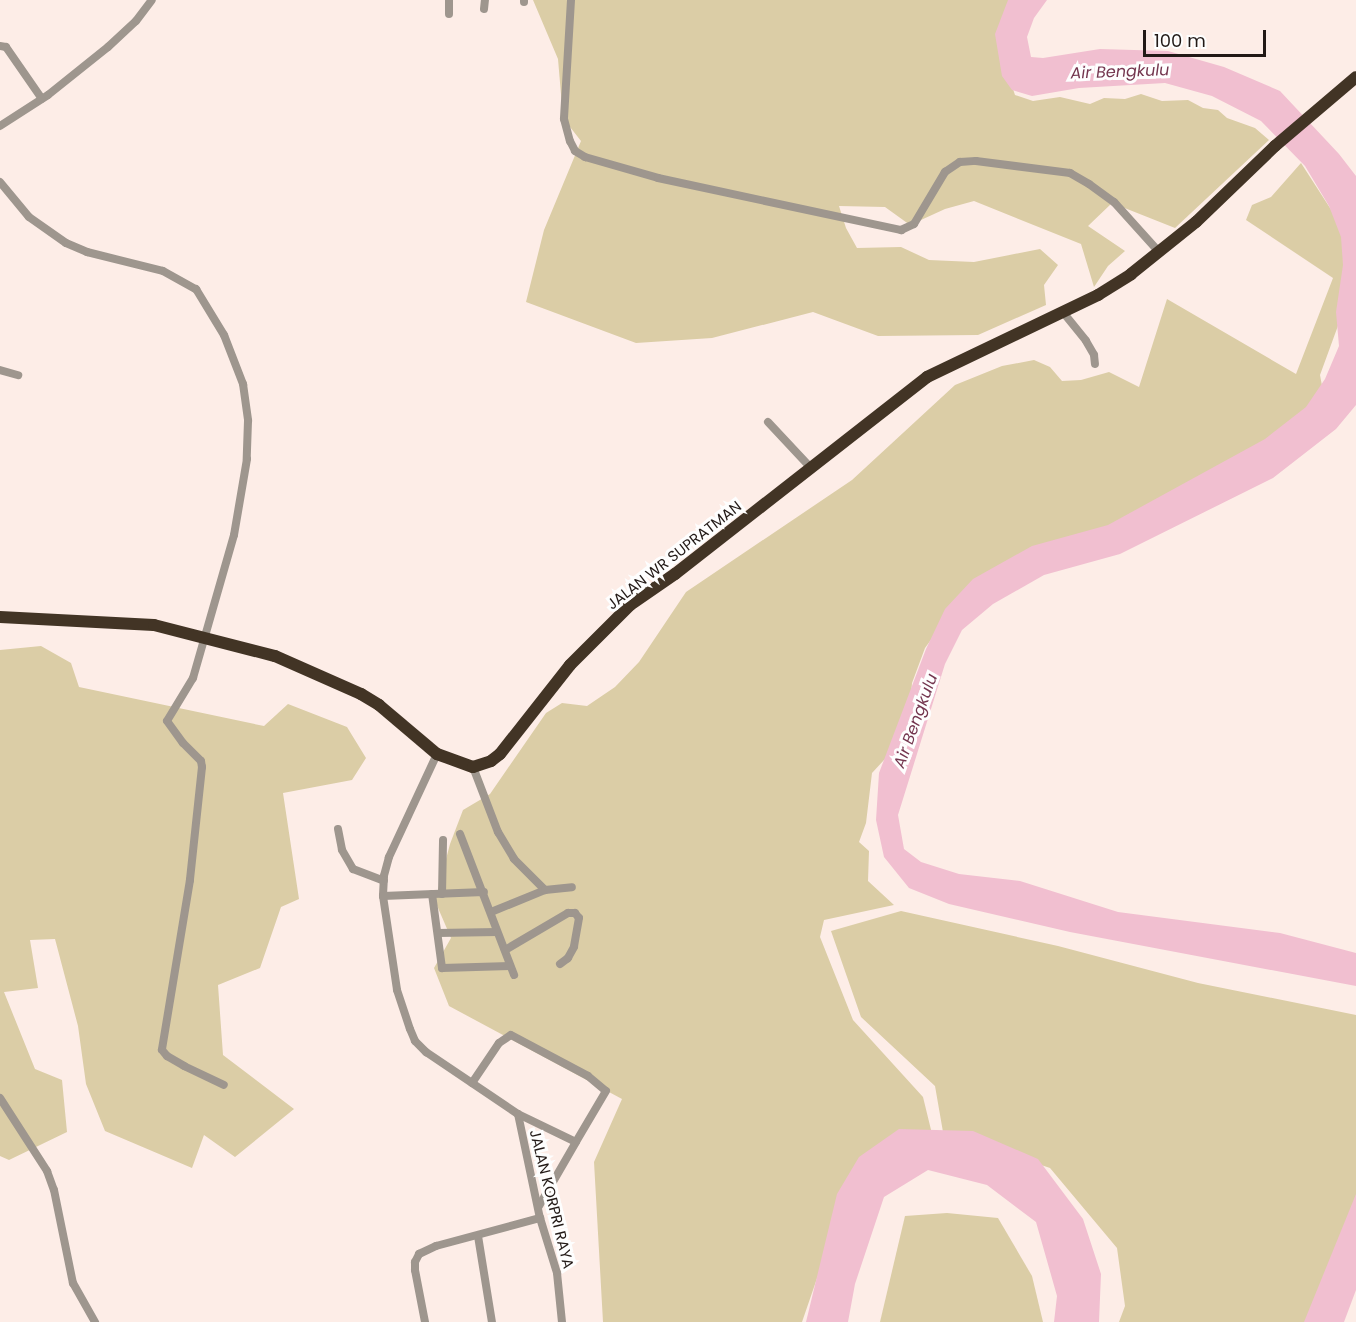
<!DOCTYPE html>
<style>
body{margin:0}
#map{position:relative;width:1356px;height:1322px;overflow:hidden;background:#fdede7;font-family:Poppins,sans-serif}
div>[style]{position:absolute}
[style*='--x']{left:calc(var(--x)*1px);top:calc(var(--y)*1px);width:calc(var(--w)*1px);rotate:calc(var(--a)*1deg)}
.green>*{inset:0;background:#dbcda6}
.water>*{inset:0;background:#f1bfd0}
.minor>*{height:8px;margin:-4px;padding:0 4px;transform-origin:4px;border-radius:4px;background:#9e968e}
.highway>*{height:12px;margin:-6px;padding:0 6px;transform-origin:6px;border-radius:6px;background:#423425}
span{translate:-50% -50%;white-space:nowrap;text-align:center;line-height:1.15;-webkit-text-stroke:6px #fefefe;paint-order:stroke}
.street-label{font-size:15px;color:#221916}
.water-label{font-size:16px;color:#74364f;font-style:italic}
.scale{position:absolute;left:1143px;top:30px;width:123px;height:27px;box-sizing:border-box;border:3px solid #221916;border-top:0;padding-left:8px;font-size:18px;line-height:21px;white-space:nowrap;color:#221916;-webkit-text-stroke:4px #fefefe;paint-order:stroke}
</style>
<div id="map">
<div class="green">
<i style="clip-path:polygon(533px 0,1014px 0,1007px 71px,1015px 95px,1033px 101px,1060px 97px,1090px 104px,1104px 98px,1125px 99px,1141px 94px,1162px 101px,1188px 100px,1203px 108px,1218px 110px,1227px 118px,1255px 128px,1269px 140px,1175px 228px,1112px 203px,1088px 226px,1125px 251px,1108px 266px,1094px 287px,1081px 244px,974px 201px,945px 209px,910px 225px,885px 207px,839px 206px,846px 228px,857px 248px,901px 247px,929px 260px,974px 262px,1040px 249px,1058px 265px,1044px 285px,1046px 305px,978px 335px,878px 336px,813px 312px,712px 338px,636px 343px,526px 302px,544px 230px,581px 141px,563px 118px,558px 59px)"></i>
<i style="clip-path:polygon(1301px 163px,1350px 239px,1339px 323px,1320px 375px,1325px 402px,1295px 427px,941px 626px,925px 648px,912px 683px,908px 734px,872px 773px,866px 823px,859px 842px,869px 851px,868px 881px,894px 905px,824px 920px,820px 937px,853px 1020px,923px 1097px,933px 1138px,846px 1194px,802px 1322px,603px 1322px,594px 1162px,622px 1099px,449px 1006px,434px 968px,451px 938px,435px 901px,450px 844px,463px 810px,490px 794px,546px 713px,562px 703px,587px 706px,615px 687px,639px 662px,686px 592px,852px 480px,955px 385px,1002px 366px,1034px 360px,1050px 367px,1062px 381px,1081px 380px,1109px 372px,1139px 387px,1167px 299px,1296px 374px,1333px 278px,1246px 220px,1252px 205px,1271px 197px)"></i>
<i style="clip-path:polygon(41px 646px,71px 663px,79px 687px,264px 726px,288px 704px,347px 727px,366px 758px,352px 780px,283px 793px,299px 899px,281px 907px,260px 968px,218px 985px,223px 1055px,294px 1109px,235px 1157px,204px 1135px,192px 1168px,105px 1131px,86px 1084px,78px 1026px,55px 939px,30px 940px,38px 988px,4px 992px,35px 1069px,62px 1080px,67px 1132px,9px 1160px,0 1156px,0 650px)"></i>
<i style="clip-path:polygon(901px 911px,1058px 946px,1198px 983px,1356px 1015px,1356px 1206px,1310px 1322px,1119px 1322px,1125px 1306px,1117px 1248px,1050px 1168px,943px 1132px,935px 1086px,861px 1017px,831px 931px)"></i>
<i style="clip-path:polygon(947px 1213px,998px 1218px,1032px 1276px,1043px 1322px,880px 1322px,905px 1216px)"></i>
</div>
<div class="water">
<i style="clip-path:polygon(1008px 0,1047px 0,1034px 18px,1027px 37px,1031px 57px,1043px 58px,1100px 49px,1168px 51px,1224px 67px,1280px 91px,1339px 154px,1356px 176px,1356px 405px,1336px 429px,1273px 478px,1120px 554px,1044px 575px,993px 604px,962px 630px,945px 664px,898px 815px,904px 849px,921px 862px,959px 874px,1020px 881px,1118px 912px,1280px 933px,1356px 953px,1356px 986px,1070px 932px,949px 904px,909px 888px,884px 857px,876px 820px,879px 773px,926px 649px,945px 609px,973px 579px,1032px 546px,1108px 525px,1265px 439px,1306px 407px,1325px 379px,1339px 346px,1336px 312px,1343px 265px,1341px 237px,1329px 206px,1305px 166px,1261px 121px,1212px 96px,1165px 83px,1079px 88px,1032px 96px,1012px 90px,1002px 76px,995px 34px)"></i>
<i style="clip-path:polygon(899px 1129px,973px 1131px,1038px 1159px,1083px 1219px,1101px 1274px,1099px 1322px,1054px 1322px,1057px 1296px,1036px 1222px,987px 1185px,928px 1170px,884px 1197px,855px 1284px,848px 1322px,806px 1322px,837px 1194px,859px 1157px)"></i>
<i style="clip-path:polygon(1356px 1194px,1356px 1290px,1344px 1322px,1304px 1322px)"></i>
</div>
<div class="minor">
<i style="--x:571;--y:0;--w:119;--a:93.4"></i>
<i style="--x:564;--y:119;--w:23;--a:75"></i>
<i style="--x:570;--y:141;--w:11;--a:63"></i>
<i style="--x:575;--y:151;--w:12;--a:31"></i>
<i style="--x:585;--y:157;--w:76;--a:16"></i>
<i style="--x:658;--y:178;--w:249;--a:12.1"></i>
<i style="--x:901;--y:230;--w:14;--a:-25"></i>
<i style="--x:914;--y:224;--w:61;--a:-59.2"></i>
<i style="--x:945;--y:172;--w:18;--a:-34"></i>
<i style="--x:960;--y:162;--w:16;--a:-4"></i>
<i style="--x:976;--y:161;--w:95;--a:7.3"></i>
<i style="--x:1070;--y:173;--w:22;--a:30"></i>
<i style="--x:1089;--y:184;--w:31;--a:36"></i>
<i style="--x:1114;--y:202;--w:67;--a:48"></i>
<i style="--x:524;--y:2;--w:2;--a:-90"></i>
<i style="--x:484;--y:9;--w:9;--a:-84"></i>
<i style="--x:449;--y:14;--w:14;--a:-90"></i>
<i style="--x:0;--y:46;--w:6;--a:9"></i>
<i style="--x:6;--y:47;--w:63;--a:55.3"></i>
<i style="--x:0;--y:126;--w:57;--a:-32.9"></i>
<i style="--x:48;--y:95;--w:77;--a:-38.7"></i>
<i style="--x:108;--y:47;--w:38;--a:-43"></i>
<i style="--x:136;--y:21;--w:26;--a:-53"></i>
<i style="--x:0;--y:182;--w:45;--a:50.4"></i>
<i style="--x:29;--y:217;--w:45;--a:35.1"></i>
<i style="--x:66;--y:243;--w:23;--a:23"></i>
<i style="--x:87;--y:252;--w:78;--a:14"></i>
<i style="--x:163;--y:271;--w:38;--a:29"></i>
<i style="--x:196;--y:289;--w:54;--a:58.7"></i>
<i style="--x:224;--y:335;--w:53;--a:68.8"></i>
<i style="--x:243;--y:384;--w:37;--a:82"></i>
<i style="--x:248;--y:421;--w:38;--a:92"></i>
<i style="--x:247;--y:459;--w:77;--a:99.7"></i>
<i style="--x:234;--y:535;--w:149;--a:106"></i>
<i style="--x:193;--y:678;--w:50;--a:121.2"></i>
<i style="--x:167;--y:721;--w:27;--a:54"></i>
<i style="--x:183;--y:743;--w:25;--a:45"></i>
<i style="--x:201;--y:761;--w:6;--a:81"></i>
<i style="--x:202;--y:767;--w:114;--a:96.1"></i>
<i style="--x:190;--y:880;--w:172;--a:99.4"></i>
<i style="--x:162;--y:1050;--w:8;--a:50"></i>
<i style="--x:167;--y:1056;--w:20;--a:30"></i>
<i style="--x:184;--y:1066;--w:44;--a:25.4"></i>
<i style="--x:1062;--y:311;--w:38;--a:51"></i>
<i style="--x:1086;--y:341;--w:16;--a:60"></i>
<i style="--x:1094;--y:355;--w:9;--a:84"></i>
<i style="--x:0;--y:370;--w:19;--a:16"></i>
<i style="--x:768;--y:422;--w:64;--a:46.9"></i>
<i style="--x:437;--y:754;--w:114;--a:115"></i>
<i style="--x:389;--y:857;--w:20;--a:105"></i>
<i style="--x:384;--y:876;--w:20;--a:93"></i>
<i style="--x:383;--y:896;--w:95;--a:81.5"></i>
<i style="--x:397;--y:990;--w:41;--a:71.6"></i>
<i style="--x:410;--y:1029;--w:13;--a:67"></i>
<i style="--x:415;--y:1041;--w:16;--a:45"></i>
<i style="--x:426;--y:1052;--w:111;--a:34"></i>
<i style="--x:518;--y:1114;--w:106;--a:78.1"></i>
<i style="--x:540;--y:1218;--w:58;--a:72.8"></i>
<i style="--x:557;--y:1273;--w:49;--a:84.2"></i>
<i style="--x:473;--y:767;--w:70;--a:69"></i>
<i style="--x:498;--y:832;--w:31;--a:59"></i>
<i style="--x:514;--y:859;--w:44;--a:45"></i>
<i style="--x:338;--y:829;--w:21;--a:79"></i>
<i style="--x:342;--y:850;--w:22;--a:60"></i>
<i style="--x:353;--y:869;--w:33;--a:21"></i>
<i style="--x:460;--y:834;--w:151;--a:69"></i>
<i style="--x:432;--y:894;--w:75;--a:82.3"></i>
<i style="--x:442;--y:968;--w:68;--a:-1.7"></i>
<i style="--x:442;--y:894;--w:54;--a:-88.9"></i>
<i style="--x:383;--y:896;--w:101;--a:-2.3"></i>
<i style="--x:491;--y:912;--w:58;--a:-22.2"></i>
<i style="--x:545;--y:890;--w:27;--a:-6"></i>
<i style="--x:438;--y:933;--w:59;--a:-1"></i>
<i style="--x:505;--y:950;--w:73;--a:-30.4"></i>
<i style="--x:568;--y:913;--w:7;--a:0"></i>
<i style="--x:575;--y:913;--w:6;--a:51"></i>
<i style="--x:579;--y:918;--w:29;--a:100"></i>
<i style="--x:574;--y:947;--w:13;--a:119"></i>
<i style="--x:568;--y:958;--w:10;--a:143"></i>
<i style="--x:472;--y:1083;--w:48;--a:-56"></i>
<i style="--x:499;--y:1043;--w:14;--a:-34"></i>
<i style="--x:511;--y:1035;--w:87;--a:28"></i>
<i style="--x:588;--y:1076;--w:23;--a:40"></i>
<i style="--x:606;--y:1091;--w:59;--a:120.5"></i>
<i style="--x:0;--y:1098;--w:87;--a:57.2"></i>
<i style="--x:47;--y:1171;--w:20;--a:70"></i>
<i style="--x:54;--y:1190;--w:95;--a:78.5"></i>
<i style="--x:73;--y:1283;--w:45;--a:60.6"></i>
<i style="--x:518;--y:1114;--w:64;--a:25.8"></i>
<i style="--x:576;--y:1142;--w:74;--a:120"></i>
<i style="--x:478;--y:1236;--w:87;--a:80.8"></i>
<i style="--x:425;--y:1322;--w:53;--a:-100.9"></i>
<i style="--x:415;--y:1270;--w:8;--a:-90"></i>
<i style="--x:415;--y:1262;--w:9;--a:-63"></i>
<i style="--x:419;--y:1254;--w:19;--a:-25"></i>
<i style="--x:436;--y:1246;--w:108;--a:-15.1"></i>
</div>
<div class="highway">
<i style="--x:0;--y:617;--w:154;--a:3"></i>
<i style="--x:154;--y:625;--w:125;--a:14.4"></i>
<i style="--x:275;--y:656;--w:94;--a:23.8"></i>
<i style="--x:361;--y:694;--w:21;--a:31"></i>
<i style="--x:379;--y:705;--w:76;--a:40.2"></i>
<i style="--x:437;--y:754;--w:38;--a:20"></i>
<i style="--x:473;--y:767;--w:19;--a:-18"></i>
<i style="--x:491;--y:761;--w:11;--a:-38"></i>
<i style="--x:500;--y:754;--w:113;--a:-51.8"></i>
<i style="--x:570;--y:665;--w:85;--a:-45"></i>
<i style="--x:630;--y:605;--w:55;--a:-34.6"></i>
<i style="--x:675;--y:574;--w:320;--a:-38"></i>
<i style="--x:927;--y:377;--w:190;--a:-25.6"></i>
<i style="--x:1098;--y:295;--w:39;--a:-32"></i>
<i style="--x:1131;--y:274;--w:83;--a:-38.7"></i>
<i style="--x:1196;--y:222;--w:110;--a:-43.9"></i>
<i style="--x:1275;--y:146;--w:106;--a:-40.4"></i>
</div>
<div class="street-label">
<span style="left:674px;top:555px;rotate:-38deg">JALAN WR SUPRATMAN</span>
<span style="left:552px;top:1199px;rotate:76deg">JALAN KORPRI RAYA</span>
</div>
<div class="water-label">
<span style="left:1120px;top:72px;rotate:-2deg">Air Bengkulu</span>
<span style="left:916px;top:721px;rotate:-70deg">Air Bengkulu</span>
</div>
<div class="scale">100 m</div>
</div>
